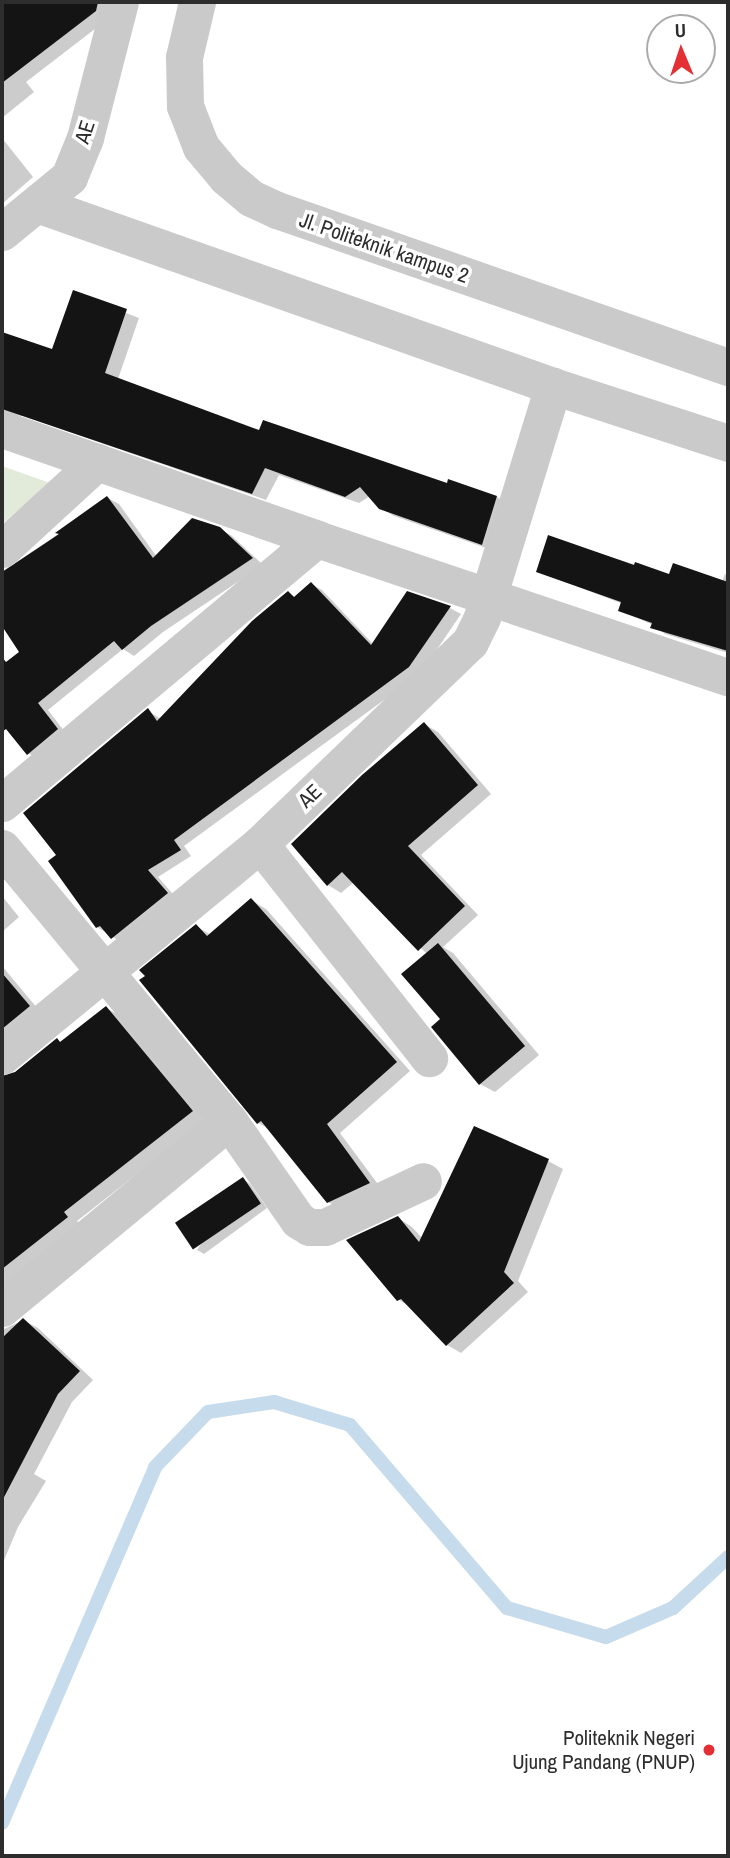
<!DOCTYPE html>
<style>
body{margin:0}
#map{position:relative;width:730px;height:1858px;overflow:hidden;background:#fff;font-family:"Archivo Narrow",sans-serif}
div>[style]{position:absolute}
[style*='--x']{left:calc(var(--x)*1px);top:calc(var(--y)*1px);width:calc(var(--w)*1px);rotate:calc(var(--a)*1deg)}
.green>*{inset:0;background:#e2ebda}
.shadow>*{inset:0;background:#0003}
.stream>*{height:14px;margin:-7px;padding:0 7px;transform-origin:7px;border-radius:7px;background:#c6dbeb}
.building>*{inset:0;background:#141414;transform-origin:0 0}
.street>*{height:37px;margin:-18.5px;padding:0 18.5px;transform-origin:18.5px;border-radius:18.5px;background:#cacaca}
.dots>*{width:19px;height:19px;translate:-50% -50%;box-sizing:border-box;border:4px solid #fff;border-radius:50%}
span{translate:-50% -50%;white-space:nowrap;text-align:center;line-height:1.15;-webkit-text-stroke:7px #fff;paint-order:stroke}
.street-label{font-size:21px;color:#2d2d2d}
.poi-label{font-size:21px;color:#2d2d2d}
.right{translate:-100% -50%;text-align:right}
.frame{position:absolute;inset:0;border:4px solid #2d2d2d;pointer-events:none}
.north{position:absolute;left:646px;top:14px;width:70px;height:70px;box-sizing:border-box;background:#fff;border:2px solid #ababab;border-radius:50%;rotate:358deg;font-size:19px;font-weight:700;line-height:28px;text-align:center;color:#2d2d2d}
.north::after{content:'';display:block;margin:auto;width:24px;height:32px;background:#e42f35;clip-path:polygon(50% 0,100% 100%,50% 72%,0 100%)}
</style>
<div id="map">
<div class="green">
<i style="clip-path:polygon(2px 466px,50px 483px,2px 524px)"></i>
</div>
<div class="shadow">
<i style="clip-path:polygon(2px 2px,111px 2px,104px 22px,26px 82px,34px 92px,2px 118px)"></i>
<i style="clip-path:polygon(2px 138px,33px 177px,2px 204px)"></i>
<i style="clip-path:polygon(74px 293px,139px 318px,118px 379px,260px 432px,497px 497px,509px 505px,495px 551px,394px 516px,380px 508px,370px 496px,359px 503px,279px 475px,266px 500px,23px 416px,2px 414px,2px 334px,53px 351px)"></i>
<i style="clip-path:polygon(108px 498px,119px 504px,157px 557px,220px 529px,232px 536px,263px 565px,163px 632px,134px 656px,123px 649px,48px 710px,68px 736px,40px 760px,28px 753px,2px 720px,2px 668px,22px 652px,2px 622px,2px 575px)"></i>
<i style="clip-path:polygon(549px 537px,670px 576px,722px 582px,725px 574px,728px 575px,728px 653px,665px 634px,653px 625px,620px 610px,623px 604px,539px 572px)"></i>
<i style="clip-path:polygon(311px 584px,322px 590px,373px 644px,450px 608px,461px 614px,421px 673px,184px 846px,191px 856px,158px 877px,178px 900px,124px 944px,97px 927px,59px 855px,148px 711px,161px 719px,288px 593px,296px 598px)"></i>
<i style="clip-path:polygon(424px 724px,438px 732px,491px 794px,421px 855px,478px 915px,443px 947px,453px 953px,539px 1055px,495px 1092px,480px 1084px,442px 1020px,427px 954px,354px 882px,341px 893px,328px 885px)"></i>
<i style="clip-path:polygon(2px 896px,19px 917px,2px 932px)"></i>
<i style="clip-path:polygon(251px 900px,266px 909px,410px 1071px,340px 1133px,383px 1191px,343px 1210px,328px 1202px,271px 1130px,258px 1123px,196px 926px,211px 935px)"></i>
<i style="clip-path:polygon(2px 966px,43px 1015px,2px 1051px)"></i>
<i style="clip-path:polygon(106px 1008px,121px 1016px,206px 1120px,77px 1221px,81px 1225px,2px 1289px,2px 1078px,16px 1074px,57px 1040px,62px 1043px)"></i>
<i style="clip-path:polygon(548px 1161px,563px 1169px,518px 1281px,528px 1292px,461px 1353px,447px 1345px,412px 1308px,399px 1300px,398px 1218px,412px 1227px,423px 1239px)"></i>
<i style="clip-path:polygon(243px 1179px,250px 1184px,267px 1208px,204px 1254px,197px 1250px)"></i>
<i style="clip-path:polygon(23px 1320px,38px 1328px,93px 1380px,72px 1402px,34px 1474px,46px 1481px,18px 1527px,2px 1565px,2px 1330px)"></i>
</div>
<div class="stream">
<i style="--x:2;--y:1823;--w:387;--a:-66.7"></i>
<i style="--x:155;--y:1467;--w:76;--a:-46.1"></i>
<i style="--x:208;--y:1412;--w:67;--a:-8.6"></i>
<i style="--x:274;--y:1402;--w:79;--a:16.8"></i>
<i style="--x:350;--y:1425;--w:241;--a:49.4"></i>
<i style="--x:507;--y:1608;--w:103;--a:16.3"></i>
<i style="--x:606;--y:1637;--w:73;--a:-23.4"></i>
<i style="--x:673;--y:1608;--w:75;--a:-42.8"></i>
</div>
<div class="building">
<i style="clip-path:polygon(2px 2px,98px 2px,96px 11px,2px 83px)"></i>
<i style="clip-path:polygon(73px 290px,127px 309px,105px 373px,259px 430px,263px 420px,447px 483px,448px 479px,497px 496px,482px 545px,379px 509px,360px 487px,345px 497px,265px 468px,252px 494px,2px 409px,2px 332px,52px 349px)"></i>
<i style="clip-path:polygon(107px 496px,153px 558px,192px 518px,220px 527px,253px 558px,151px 626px,122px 650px,114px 641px,38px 703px,58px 729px,27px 755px,6px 729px,2px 732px,2px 657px,6px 662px,19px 652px,2px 626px,2px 572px,59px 534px,55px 533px)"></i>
<i style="clip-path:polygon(548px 535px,634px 565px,635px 562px,669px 574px,673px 563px,728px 582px,728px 651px,650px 628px,652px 623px,618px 611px,621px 602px,536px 572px)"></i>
<i style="clip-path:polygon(311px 582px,371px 645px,407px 591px,451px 606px,409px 667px,174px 840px,181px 850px,148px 870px,168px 893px,111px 939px,100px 926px,96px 928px,48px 861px,56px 855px,23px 813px,148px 708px,157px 721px,252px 621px,288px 591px,294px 597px)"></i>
<i style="clip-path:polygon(424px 722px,478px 785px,408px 846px,465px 906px,418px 951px,342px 872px,327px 886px,291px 844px,362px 775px)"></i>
<i style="clip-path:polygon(251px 898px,397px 1062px,327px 1124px,370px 1183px,327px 1203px,261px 1121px,257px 1124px,139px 980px,145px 976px,139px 970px,196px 924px,207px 936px)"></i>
<i style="clip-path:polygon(438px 943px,525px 1046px,479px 1085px,431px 1027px,440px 1019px,401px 974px)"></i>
<i style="clip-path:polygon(2px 973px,30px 1006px,2px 1029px)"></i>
<i style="clip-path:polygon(106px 1006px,193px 1111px,64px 1212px,68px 1217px,2px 1269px,2px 1076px,15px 1072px,57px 1038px,60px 1042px)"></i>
<i style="clip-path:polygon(474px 1126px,549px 1159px,504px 1272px,514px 1283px,446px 1346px,401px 1299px,397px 1301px,346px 1240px,398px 1216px,419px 1242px)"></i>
<i style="left:243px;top:1177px;width:32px;height:82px;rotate:56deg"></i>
<i style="clip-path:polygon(23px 1318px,80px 1371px,58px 1394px,2px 1501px,2px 1338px)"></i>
</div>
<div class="street">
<i style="--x:197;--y:2;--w:57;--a:103.3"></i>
<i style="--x:184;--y:57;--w:49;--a:88.8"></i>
<i style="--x:185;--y:106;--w:44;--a:68.7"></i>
<i style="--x:201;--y:147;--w:39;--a:50"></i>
<i style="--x:226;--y:177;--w:33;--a:40"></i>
<i style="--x:251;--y:198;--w:29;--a:25"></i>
<i style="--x:277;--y:210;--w:478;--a:19.2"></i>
<i style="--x:37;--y:204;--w:547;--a:19.43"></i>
<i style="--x:553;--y:386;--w:184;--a:18"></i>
<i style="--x:2;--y:232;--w:87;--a:-39.4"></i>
<i style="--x:69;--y:177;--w:42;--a:-67.7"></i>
<i style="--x:85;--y:138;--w:140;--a:-75.6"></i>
<i style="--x:2;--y:429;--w:334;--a:19.2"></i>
<i style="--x:317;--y:539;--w:434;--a:18.6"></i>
<i style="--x:2;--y:549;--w:129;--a:-42.5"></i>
<i style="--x:2;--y:803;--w:411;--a:-40"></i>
<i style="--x:260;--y:844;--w:273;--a:51.7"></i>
<i style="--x:2;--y:848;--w:355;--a:50.3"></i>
<i style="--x:229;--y:1121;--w:121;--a:55.1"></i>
<i style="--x:298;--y:1220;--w:13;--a:32"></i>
<i style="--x:309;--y:1227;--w:16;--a:0"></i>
<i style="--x:325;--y:1227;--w:108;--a:-25.1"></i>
<i style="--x:2;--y:1056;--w:334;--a:-39.4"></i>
<i style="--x:260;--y:844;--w:291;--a:-43.9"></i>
<i style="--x:470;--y:642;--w:28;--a:-64"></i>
<i style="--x:482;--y:617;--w:242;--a:-72.9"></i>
<i style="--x:2;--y:1308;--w:294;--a:-39.5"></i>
</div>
<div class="dots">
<i style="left:709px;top:1750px;background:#e42f35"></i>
</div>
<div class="street-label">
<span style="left:85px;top:132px;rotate:-72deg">AE</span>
<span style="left:384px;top:248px;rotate:19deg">Jl. Politeknik kampus 2</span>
<span style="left:310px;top:796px;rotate:-44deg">AE</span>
</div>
<div class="poi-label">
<span class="right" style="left:695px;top:1750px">Politeknik Negeri<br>Ujung Pandang (PNUP)</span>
</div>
<div class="frame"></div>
<div class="north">U</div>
</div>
